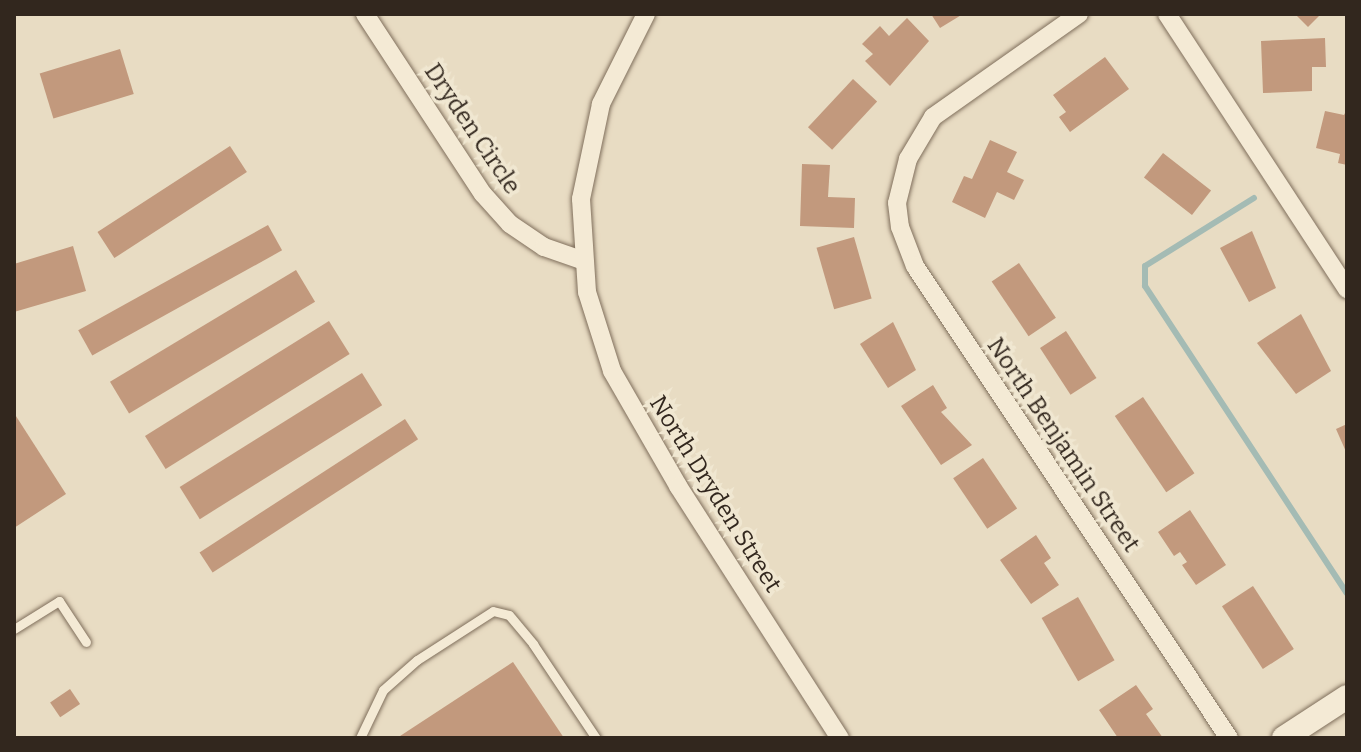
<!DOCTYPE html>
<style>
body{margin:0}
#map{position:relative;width:1361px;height:752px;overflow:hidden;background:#e8dcc3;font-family:Bitter,serif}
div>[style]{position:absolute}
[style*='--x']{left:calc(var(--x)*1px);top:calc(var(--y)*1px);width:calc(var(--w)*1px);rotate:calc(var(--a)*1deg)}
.stream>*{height:6px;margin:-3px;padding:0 3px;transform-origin:3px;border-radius:3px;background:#a4bbb4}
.building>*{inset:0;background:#c2997d;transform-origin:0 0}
.roads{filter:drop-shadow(0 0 2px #806f5c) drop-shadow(0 0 2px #806f5c)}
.service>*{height:9px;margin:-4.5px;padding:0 4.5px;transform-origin:4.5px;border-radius:4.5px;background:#f4ead5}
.minor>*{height:18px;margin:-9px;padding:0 9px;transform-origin:9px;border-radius:9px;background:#f4ead5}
.secondary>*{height:24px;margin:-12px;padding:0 12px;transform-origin:12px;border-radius:12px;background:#f4ead5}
span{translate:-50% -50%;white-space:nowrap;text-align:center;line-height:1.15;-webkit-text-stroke:7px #f0e7d1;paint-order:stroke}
.street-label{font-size:24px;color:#32271e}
.frame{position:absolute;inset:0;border:16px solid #32271e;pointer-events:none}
</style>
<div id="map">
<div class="stream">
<i style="--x:1254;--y:198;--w:128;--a:148"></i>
<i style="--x:1145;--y:266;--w:20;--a:90"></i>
<i style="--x:1145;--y:286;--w:367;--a:56.7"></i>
</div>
<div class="building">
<i style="clip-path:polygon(931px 14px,963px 14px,940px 28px)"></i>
<i style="clip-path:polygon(1295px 14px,1321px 14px,1308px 27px)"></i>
<i style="clip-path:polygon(907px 18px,929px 41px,890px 86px,865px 61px,873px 54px,862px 44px,880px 26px,889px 36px)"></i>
<i style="clip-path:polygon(1325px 38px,1326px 67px,1312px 67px,1312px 91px,1263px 93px,1261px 41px)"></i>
<i style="left:120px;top:49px;width:47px;height:84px;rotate:73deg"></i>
<i style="clip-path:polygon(1105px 57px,1129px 89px,1070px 132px,1059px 117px,1066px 112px,1053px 95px)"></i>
<i style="left:853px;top:79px;width:33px;height:66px;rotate:43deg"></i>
<i style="clip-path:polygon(1347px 109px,1347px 165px,1338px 163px,1340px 154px,1316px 148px,1325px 111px,1344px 115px)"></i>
<i style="clip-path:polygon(990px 140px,1017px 152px,1007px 172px,1024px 180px,1014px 200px,997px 192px,985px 218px,952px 202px,964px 176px,972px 179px)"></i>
<i style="left:230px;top:146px;width:31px;height:158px;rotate:57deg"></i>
<i style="left:1163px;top:153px;width:61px;height:31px;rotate:38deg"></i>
<i style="clip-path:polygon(802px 164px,830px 165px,828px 197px,855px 198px,854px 228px,800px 226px)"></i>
<i style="left:268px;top:225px;width:29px;height:217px;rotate:61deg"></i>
<i style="clip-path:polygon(1252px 231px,1276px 288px,1249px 302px,1220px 248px)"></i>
<i style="left:854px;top:237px;width:64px;height:39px;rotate:74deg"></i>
<i style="clip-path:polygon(73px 246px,86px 291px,14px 312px,14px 264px)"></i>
<i style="left:1019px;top:263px;width:66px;height:33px;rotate:56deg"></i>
<i style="left:296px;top:270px;width:37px;height:217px;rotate:59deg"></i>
<i style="clip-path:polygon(1301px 314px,1331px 371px,1296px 394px,1257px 343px)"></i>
<i style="left:329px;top:321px;width:39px;height:217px;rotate:58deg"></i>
<i style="clip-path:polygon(893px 322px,916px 370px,888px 388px,860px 344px)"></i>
<i style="left:1066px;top:331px;width:56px;height:31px;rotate:57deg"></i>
<i style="left:362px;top:373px;width:38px;height:215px;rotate:58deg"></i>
<i style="clip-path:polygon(933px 385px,947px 408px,941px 412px,972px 445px,941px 465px,901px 406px)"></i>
<i style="left:1143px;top:397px;width:92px;height:34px;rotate:56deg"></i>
<i style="clip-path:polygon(14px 413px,66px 494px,14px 528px)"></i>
<i style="left:405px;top:419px;width:24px;height:245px;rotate:57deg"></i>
<i style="clip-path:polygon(1347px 424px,1347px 454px,1336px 429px)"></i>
<i style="left:983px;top:458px;width:61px;height:36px;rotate:56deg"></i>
<i style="clip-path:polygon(1190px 510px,1226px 565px,1196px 585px,1182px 565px,1187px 562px,1180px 552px,1174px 556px,1158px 532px)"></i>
<i style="clip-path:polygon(1036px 535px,1051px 558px,1044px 563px,1059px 585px,1031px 604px,1000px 560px)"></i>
<i style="left:1253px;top:586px;width:75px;height:37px;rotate:57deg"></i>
<i style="left:1078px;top:597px;width:73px;height:42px;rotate:60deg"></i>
<i style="clip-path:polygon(513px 662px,564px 738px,397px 738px)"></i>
<i style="clip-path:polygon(1136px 685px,1153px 709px,1146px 714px,1163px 738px,1118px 738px,1099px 710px)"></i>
<i style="left:70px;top:689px;width:18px;height:24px;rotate:56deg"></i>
</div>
<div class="roads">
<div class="service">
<i style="--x:14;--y:629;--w:53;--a:-31.9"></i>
<i style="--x:59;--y:601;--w:49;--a:56.6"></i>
<i style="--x:360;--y:738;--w:53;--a:-64.4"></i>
<i style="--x:383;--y:690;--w:45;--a:-41.4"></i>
<i style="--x:417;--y:660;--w:90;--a:-32.8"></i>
<i style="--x:493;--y:611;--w:16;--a:14"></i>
<i style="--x:509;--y:615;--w:38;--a:50"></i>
<i style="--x:533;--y:644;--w:113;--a:56.2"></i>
</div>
<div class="minor">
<i style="--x:365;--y:14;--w:215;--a:56.8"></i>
<i style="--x:483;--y:194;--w:40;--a:48"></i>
<i style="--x:510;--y:224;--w:41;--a:34.1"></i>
<i style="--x:544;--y:247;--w:42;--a:19.3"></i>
<i style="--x:646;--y:14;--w:101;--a:116.6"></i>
<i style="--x:601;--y:104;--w:97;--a:101.9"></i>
<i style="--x:581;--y:199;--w:93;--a:86.3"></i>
<i style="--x:587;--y:292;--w:83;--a:72.4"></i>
<i style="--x:612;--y:371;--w:133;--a:60.1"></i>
<i style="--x:678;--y:486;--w:300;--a:57.3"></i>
<i style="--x:1079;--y:14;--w:179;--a:144.8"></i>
<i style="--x:933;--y:117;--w:49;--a:120.8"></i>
<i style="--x:908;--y:159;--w:45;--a:104"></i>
<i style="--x:897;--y:203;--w:24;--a:83"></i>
<i style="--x:900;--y:227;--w:42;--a:69"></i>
<i style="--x:915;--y:266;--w:567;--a:56.37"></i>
<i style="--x:1167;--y:14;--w:329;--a:56.8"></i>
</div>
<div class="secondary">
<i style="--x:1284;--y:738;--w:75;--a:-33.1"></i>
</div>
</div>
<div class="street-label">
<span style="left:472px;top:129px;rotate:56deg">Dryden Circle</span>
<span style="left:1063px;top:445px;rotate:56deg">North Benjamin Street</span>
<span style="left:715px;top:494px;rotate:58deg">North Dryden Street</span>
</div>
<div class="frame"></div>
</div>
